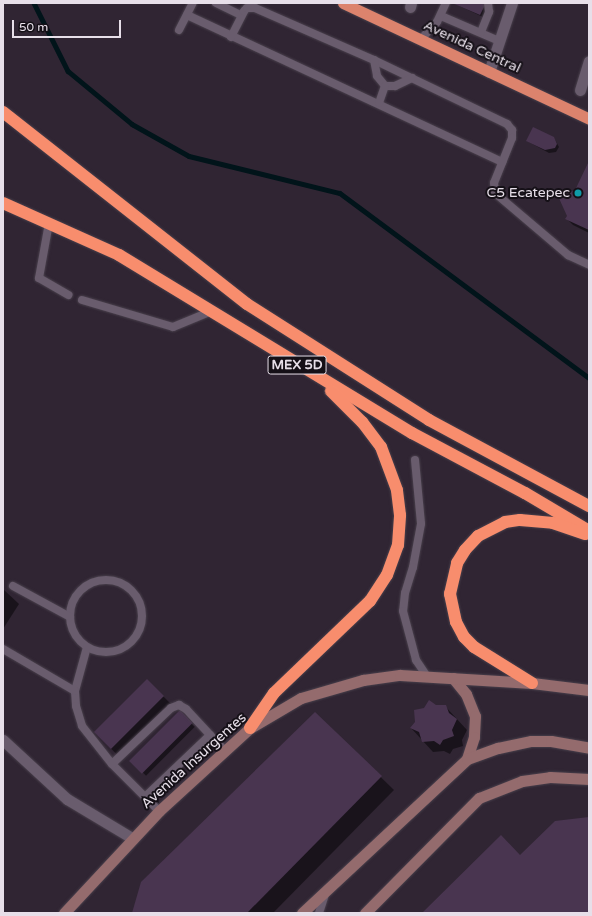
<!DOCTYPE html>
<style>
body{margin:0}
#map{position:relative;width:592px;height:916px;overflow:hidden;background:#302533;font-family:"Varela Round",sans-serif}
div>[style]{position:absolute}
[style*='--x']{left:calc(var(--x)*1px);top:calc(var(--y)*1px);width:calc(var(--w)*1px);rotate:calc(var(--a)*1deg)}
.shadow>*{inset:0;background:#0007;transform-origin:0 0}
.stream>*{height:4.5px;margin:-2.25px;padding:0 2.25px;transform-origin:2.25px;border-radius:2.25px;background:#01141a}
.building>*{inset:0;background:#493550;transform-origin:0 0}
.roads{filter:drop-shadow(0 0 1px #49404c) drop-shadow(0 0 1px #49404c)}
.service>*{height:8px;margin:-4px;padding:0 4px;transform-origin:4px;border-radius:4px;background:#695c6d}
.service>.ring{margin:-4px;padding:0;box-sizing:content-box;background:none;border:8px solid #695c6d;border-radius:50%}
.minor>*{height:11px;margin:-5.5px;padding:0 5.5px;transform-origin:5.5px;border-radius:5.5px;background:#695c6d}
.secondary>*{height:11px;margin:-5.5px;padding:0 5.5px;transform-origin:5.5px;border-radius:5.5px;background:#946b6d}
.trunk>*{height:11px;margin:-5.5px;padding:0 5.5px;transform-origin:5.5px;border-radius:5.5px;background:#dc836d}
.motorway>*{height:12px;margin:-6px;padding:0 6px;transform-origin:6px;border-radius:6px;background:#f88d6d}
.dots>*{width:11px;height:11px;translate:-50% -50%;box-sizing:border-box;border:2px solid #151017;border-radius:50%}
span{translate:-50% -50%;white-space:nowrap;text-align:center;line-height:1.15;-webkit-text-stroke:4px #151017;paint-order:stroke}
.shield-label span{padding:1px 3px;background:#151017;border:1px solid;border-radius:3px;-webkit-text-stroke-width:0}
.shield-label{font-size:13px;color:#e7dfe9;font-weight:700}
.street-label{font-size:14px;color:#e7dfe9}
.poi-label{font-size:14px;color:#e7dfe9}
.right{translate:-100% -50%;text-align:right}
.frame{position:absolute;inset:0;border:4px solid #e7dfe9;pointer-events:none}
.scale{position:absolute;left:12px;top:20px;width:109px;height:18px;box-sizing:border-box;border:2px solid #e7dfe9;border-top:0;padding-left:5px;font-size:12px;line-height:14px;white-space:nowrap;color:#e7dfe9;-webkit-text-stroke:3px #151017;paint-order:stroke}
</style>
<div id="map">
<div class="shadow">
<i style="clip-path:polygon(453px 3px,482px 3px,488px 7px,483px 17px)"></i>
<i style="clip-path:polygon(554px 138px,559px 147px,556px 152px,549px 153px,527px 141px)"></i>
<i style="clip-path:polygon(589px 163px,589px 233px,573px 225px,567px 219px,575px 190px)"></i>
<i style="clip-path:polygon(3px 589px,19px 604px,3px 629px)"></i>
<i style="left:147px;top:680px;width:37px;height:74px;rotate:45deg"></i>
<i style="clip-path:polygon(436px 706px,445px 706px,467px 730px,462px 740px,463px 746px,453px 749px,450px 754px,444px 751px,433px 752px,411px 728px)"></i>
<i style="left:180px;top:712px;width:21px;height:69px;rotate:45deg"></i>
<i style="clip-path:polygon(315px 713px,394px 790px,273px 913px,133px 913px)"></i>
</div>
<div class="stream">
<i style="--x:34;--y:3;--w:76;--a:63.4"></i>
<i style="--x:68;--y:71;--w:83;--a:39.6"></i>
<i style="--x:132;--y:124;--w:65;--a:29.3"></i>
<i style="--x:189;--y:156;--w:155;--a:13.8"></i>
<i style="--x:340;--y:193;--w:310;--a:36.6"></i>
</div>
<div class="building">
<i style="clip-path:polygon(452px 3px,486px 3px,480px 15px)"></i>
<i style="clip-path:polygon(533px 127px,554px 137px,557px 144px,555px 148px,545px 150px,526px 141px)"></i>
<i style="clip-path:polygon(589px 161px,589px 230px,565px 219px,567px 216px,558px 196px,575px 190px)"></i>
<i style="left:147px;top:679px;width:24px;height:75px;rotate:45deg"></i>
<i style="clip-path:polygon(429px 700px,436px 705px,446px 705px,449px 713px,457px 719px,452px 730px,454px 736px,443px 740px,440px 745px,434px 741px,422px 742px,419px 732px,410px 728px,415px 722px,414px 710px,424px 708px)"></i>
<i style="left:180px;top:710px;width:18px;height:72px;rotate:45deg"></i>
<i style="clip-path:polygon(315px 712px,382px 776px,247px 913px,132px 913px,141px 882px)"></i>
<i style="clip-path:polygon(589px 817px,589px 913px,422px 913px,501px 835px,520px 855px,555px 821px)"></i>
</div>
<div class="roads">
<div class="service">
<i style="--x:216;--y:3;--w:28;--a:26"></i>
<i style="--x:187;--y:15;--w:348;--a:25"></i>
<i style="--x:441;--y:16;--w:63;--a:23.3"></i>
<i style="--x:179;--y:30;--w:30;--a:-63"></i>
<i style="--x:481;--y:32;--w:22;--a:-68"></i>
<i style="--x:489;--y:12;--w:9;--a:-96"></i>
<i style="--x:231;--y:37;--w:29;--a:-63"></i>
<i style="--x:244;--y:11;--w:4;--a:-45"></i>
<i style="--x:247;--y:8;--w:8;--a:0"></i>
<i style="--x:255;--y:8;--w:130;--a:23.6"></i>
<i style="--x:374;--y:60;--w:148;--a:25.7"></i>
<i style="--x:507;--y:124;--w:8;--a:50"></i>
<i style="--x:512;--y:130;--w:8;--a:90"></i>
<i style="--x:512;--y:138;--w:48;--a:111.8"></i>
<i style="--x:494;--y:183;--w:10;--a:84"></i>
<i style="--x:495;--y:193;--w:96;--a:40.3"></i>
<i style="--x:568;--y:255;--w:23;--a:25"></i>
<i style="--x:421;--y:39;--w:23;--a:-47"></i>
<i style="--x:437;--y:22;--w:21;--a:-65"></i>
<i style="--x:374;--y:60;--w:16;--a:79"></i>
<i style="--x:377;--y:76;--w:13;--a:51"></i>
<i style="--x:385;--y:86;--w:10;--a:0"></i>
<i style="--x:395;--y:86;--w:19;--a:-25"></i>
<i style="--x:379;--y:103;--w:18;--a:-71"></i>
<i style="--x:49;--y:223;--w:56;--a:100.3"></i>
<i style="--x:39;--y:278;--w:34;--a:30"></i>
<i style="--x:82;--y:300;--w:95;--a:16.5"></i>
<i style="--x:173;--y:327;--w:42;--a:-22.3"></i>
<i style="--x:415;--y:460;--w:64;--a:84.6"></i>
<i style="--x:421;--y:524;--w:44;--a:100.5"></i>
<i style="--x:413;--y:567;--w:27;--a:107"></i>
<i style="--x:405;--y:593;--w:18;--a:96"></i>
<i style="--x:403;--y:611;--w:51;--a:75.1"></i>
<i style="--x:416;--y:660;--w:18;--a:56"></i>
<i class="ring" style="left:70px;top:580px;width:64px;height:64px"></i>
<i style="--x:13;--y:586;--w:65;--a:28.5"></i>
<i style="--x:87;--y:647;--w:46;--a:105.3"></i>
<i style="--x:75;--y:691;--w:15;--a:86"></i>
<i style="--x:76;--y:706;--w:21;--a:73"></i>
<i style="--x:82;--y:726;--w:48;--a:51.7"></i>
<i style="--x:112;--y:764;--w:66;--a:45"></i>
<i style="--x:3;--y:649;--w:83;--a:30.3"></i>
<i style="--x:112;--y:764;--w:81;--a:-43.5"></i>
<i style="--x:171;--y:708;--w:9;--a:-21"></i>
<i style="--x:179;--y:705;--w:8;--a:30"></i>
<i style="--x:186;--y:709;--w:57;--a:47.1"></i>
<i style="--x:145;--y:797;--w:90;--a:-43.6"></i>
<i style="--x:319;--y:913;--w:23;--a:-72"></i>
</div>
<div class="minor">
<i style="--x:410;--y:7;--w:4;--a:-76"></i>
<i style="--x:489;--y:72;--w:73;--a:-71.6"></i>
<i style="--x:580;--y:90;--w:30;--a:-73"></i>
<i style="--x:3;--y:740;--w:87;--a:42.7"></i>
<i style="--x:67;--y:799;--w:76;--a:31"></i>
</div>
<div class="secondary">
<i style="--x:453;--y:678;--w:21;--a:51"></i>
<i style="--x:466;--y:694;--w:24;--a:68"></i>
<i style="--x:475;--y:716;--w:21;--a:93"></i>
<i style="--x:474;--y:737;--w:23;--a:108"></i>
<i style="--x:64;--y:913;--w:139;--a:-47"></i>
<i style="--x:159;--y:811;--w:123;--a:-42.4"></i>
<i style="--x:250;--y:728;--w:59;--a:-30.5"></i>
<i style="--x:301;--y:698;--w:65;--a:-16.2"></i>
<i style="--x:363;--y:680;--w:37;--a:-8"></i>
<i style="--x:400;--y:675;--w:132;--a:3.5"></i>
<i style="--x:532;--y:683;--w:57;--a:7"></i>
<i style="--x:302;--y:913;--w:226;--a:-43"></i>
<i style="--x:467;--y:759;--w:33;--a:-20"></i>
<i style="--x:498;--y:748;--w:34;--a:-12"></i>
<i style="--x:531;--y:741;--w:20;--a:0"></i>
<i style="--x:551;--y:741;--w:39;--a:10"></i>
<i style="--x:365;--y:913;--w:162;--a:-45.3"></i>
<i style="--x:479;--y:798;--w:46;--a:-21.6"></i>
<i style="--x:522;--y:781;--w:28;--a:-8"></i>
<i style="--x:550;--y:777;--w:39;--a:3"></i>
</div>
<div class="trunk">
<i style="--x:343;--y:3;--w:272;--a:25.2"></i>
</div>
<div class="motorway">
<i style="--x:3;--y:112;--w:310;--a:38.2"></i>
<i style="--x:247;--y:304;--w:216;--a:32.5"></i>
<i style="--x:429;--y:420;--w:182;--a:28.3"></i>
<i style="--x:3;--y:203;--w:127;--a:24.1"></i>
<i style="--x:119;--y:255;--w:343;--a:31.3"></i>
<i style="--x:412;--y:433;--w:128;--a:28"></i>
<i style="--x:525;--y:493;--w:74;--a:30.7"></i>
<i style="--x:532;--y:683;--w:68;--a:-148.2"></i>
<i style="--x:474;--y:647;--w:14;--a:-135"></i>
<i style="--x:464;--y:637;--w:17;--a:-118"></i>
<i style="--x:456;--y:622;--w:29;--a:-102"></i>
<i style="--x:450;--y:594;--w:32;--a:-77"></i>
<i style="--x:457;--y:563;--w:15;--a:-58"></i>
<i style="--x:465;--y:550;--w:19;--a:-47"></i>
<i style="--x:478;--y:536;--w:30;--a:-27"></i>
<i style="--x:505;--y:522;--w:15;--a:-8"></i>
<i style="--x:520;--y:520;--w:33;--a:5"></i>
<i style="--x:553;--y:523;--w:34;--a:19"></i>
<i style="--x:250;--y:728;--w:42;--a:-55.6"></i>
<i style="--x:274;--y:693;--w:133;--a:-43.8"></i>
<i style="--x:370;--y:601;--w:31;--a:-57"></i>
<i style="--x:387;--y:575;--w:32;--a:-70"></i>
<i style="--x:398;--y:545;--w:30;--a:-86"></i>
<i style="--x:400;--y:515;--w:25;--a:-97"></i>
<i style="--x:397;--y:490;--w:46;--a:-110.4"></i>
<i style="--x:381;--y:447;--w:31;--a:-127"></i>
<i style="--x:362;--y:422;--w:44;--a:-135"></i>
</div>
</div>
<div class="dots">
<i style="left:578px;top:193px;background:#0f9aa8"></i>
</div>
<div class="shield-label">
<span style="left:297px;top:365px">MEX 5D</span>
</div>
<div class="street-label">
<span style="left:472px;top:47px;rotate:25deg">Avenida Central</span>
<span style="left:194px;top:761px;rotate:-42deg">Avenida Insurgentes</span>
</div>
<div class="poi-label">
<span class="right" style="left:570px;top:193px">C5 Ecatepec</span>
</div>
<div class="frame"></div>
<div class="scale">50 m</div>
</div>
